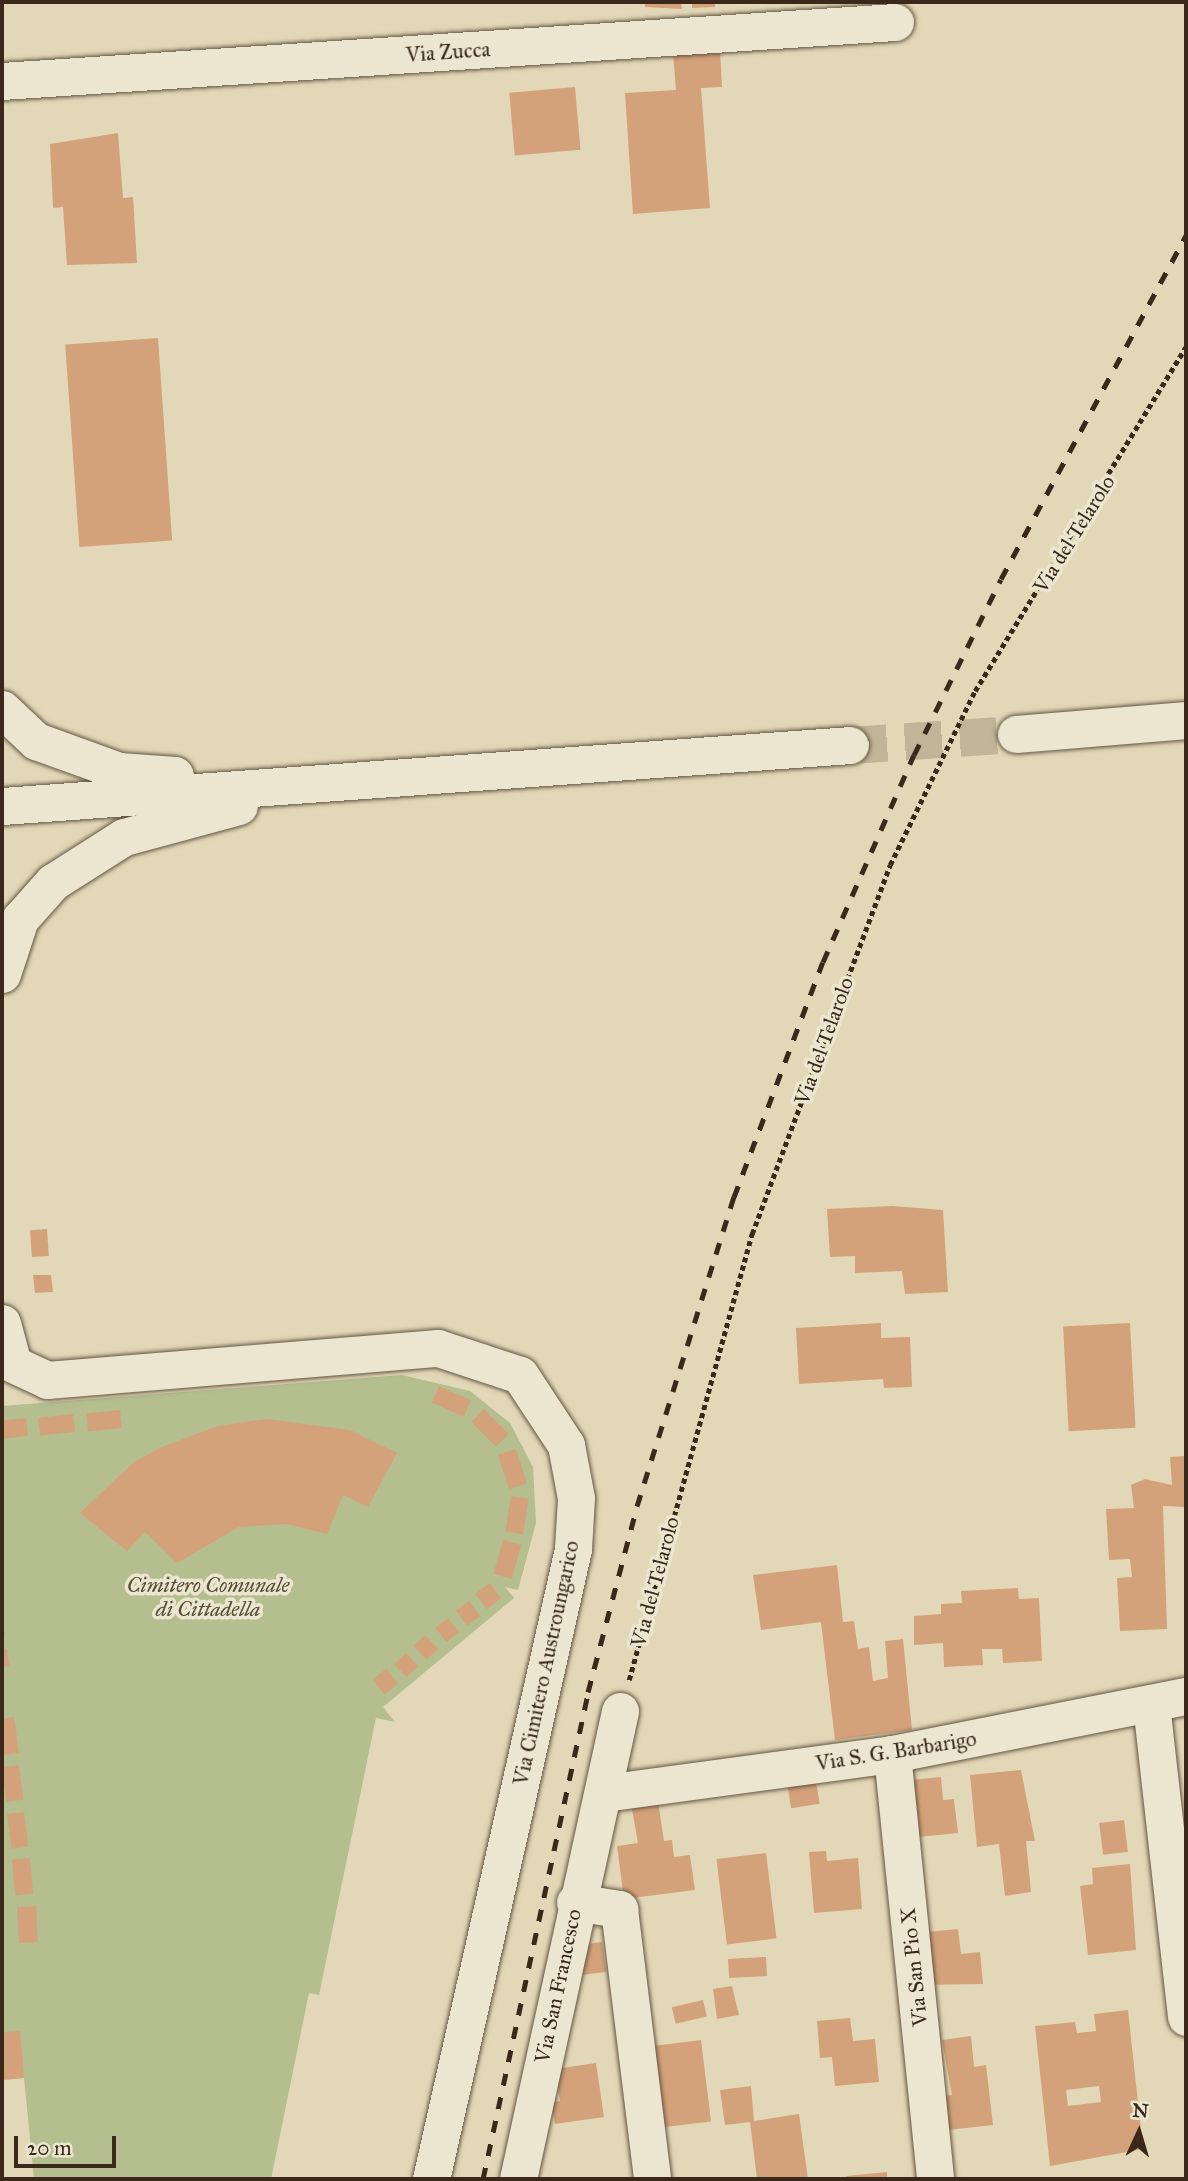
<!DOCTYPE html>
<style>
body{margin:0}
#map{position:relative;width:1188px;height:2181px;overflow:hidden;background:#e2d8b8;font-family:"IM FELL Great Primer",serif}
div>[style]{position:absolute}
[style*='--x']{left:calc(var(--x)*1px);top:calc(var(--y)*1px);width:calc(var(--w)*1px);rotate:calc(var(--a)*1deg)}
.green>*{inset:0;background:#b4be8e}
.building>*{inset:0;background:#d4a27a;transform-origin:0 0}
.minor-tunnel>*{height:37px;margin-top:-18.5px;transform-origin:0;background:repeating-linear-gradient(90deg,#c0b598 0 37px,transparent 0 55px)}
.path>*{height:4.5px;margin-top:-2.25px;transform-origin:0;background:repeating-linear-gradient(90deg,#3a291a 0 5px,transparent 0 8.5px)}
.roads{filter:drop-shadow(0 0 2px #645542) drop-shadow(0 0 2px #645542)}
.minor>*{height:37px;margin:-18.5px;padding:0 18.5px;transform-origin:18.5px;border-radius:18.5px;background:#ece6d1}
.rail>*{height:5px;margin-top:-2.5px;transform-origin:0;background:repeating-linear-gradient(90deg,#3a291a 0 12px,transparent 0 24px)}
span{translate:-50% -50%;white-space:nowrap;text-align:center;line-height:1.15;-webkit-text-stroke:7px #ece6d1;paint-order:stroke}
.street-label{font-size:21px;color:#3a291a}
.park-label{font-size:21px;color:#584e37;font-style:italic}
.frame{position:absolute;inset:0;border:4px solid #3a291a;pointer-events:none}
.north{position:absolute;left:1104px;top:2097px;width:70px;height:70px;-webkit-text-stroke:5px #ece6d1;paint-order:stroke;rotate:4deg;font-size:19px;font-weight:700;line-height:28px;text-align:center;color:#3a291a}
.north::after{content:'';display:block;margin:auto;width:24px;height:32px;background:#3a291a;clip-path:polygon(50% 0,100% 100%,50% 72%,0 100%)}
.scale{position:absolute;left:14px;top:2136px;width:102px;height:32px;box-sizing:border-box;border:4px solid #3a291a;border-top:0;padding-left:9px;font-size:21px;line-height:24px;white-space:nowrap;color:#3a291a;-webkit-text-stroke:5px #ece6d1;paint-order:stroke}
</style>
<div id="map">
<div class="green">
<i style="clip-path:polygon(402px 1375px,470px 1391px,510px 1423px,533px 1467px,536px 1523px,518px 1590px,505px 1587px,514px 1598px,383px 1707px,395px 1722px,376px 1718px,319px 1995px,309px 1993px,271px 2179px,34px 2179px,24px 2078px,2px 2080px,2px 1406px)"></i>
</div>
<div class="building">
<i style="clip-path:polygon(645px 2px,681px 2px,682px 9px,645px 7px)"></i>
<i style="clip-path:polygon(692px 2px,715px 2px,715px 7px,692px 8px)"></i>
<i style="clip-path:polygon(720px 49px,722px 87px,701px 88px,710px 208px,633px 214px,625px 93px,676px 90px,673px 53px)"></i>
<i style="left:575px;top:87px;width:63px;height:66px;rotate:85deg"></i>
<i style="clip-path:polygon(118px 133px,123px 198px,133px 197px,137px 263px,67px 265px,63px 207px,53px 208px,50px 144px)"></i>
<i style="left:158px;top:338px;width:203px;height:93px;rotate:86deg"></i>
<i style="clip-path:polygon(892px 1206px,943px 1210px,948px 1292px,905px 1294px,902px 1271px,855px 1273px,855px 1256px,830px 1257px,827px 1209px)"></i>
<i style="left:47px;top:1229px;width:27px;height:17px;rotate:86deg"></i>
<i style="clip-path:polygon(33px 1275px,51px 1275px,53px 1292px,35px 1293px)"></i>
<i style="clip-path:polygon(881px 1323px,881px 1338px,910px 1337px,912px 1387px,884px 1388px,883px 1379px,799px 1384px,796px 1328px)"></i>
<i style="left:1130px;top:1323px;width:105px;height:67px;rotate:87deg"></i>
<i style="left:439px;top:1386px;width:35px;height:18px;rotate:24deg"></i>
<i style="left:484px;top:1409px;width:35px;height:18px;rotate:45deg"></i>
<i style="left:120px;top:1410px;width:18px;height:34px;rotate:84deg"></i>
<i style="left:73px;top:1414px;width:18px;height:35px;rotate:84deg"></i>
<i style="left:26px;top:1418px;width:18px;height:24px;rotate:84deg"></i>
<i style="clip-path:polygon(267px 1419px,350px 1430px,397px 1453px,368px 1507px,343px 1495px,327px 1534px,286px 1524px,239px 1527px,177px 1563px,145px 1532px,127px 1551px,80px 1513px,134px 1462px,162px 1447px,218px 1426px)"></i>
<i style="left:516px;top:1449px;width:36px;height:19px;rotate:72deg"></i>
<i style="clip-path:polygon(1186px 1456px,1186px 1507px,1163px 1506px,1167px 1629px,1120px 1631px,1117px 1578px,1132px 1577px,1130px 1559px,1109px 1560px,1106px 1509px,1134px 1508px,1131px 1485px,1145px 1479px,1172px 1485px,1170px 1457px)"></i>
<i style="left:511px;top:1496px;width:18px;height:36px;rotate:9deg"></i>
<i style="left:503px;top:1540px;width:19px;height:35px;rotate:16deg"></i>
<i style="clip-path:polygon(837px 1565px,843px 1622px,854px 1621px,858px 1649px,869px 1647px,873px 1681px,888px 1678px,885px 1641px,903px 1639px,912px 1730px,835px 1740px,821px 1622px,761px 1630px,753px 1575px)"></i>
<i style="left:490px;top:1583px;width:19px;height:18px;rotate:54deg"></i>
<i style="clip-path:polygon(1018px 1588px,1019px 1599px,1039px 1598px,1042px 1661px,1003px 1663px,1002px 1649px,982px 1649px,983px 1665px,944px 1667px,943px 1643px,914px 1645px,914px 1616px,941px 1614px,941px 1604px,962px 1603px,961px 1591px)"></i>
<i style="left:469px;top:1601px;width:19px;height:16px;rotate:54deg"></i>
<i style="clip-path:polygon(2px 1615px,5px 1636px,2px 1637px)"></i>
<i style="left:448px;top:1618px;width:18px;height:16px;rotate:52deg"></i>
<i style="left:425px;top:1635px;width:19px;height:16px;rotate:47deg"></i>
<i style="clip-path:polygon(7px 1649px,9px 1666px,2px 1667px,2px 1650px)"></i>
<i style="left:406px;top:1653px;width:18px;height:16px;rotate:47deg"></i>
<i style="left:386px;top:1669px;width:19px;height:17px;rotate:51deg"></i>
<i style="clip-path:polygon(14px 1717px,19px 1753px,2px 1755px,2px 1719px)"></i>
<i style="left:19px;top:1765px;width:35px;height:17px;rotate:83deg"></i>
<i style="clip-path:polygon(1021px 1770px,1035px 1841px,1026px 1841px,1031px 1892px,1005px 1896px,999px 1844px,977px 1847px,970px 1775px)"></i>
<i style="left:815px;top:1774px;width:30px;height:29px;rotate:81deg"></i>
<i style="clip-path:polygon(941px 1777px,943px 1800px,954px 1799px,958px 1833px,908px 1838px,899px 1781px)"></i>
<i style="clip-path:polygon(658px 1801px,664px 1841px,672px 1840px,674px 1857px,690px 1855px,695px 1890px,624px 1899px,617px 1846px,638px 1843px,631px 1804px)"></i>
<i style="left:24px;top:1812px;width:35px;height:17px;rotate:83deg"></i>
<i style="left:1124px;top:1820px;width:32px;height:25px;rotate:83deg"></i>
<i style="clip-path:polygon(826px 1851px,827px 1861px,858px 1858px,862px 1909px,814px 1913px,809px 1852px)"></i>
<i style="left:766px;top:1853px;width:86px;height:50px;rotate:83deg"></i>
<i style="left:30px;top:1858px;width:36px;height:18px;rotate:85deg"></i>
<i style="clip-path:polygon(1130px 1864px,1136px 1950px,1088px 1955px,1080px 1886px,1093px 1884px,1092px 1868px)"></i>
<i style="left:36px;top:1906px;width:36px;height:19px;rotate:87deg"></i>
<i style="clip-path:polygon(958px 1929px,961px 1954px,980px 1952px,983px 1984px,921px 1985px,915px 1933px)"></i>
<i style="left:602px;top:1942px;width:30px;height:28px;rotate:82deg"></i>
<i style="left:766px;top:1957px;width:19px;height:38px;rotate:87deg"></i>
<i style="clip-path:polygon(732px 1986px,739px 2015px,717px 2019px,713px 1989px)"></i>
<i style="left:703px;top:2000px;width:17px;height:32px;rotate:77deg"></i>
<i style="clip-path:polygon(evenodd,1128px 2010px,1143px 2149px,1050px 2166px,1035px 2026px,1075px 2022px,1077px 2033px,1096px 2031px,1094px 2014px,1128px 2010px,1099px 2086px,1101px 2102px,1068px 2106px,1066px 2090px,1099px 2086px)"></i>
<i style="clip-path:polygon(850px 2018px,853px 2041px,875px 2039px,879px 2082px,835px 2086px,832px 2057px,820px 2058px,817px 2021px)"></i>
<i style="clip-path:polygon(20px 2031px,24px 2078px,2px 2080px,2px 2032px)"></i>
<i style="clip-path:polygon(971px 2036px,974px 2067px,986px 2065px,993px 2125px,948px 2130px,944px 2096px,952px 2095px,942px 2040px)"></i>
<i style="left:701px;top:2040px;width:82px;height:51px;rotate:83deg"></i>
<i style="clip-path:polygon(596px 2063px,604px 2117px,555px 2124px,551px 2103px,560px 2101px,555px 2069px)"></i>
<i style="clip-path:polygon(751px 2086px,754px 2121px,799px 2114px,808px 2179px,757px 2179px,750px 2122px,725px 2125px,720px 2090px)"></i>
<i style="clip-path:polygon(887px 2172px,887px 2179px,847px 2179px,846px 2176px)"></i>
</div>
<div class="minor-tunnel">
<i style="--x:850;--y:745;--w:166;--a:-3.8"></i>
</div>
<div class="path">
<i style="--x:629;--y:1680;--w:463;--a:-74.6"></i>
<i style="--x:752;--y:1234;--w:394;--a:-69.5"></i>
<i style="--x:890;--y:865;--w:194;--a:-64"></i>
<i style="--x:975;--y:691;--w:404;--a:-58.5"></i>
</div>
<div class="roads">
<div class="minor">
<i style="--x:2;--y:81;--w:895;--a:-3.78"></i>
<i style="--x:2;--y:709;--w:47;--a:43.3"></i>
<i style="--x:36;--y:741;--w:88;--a:19.9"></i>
<i style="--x:119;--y:771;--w:56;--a:4.1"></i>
<i style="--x:1016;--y:734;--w:171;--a:-4.7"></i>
<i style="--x:2;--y:806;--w:850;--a:-4.11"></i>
<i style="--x:2;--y:974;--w:58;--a:-71.9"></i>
<i style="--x:20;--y:919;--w:50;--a:-48.3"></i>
<i style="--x:53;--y:882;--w:84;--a:-32.4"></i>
<i style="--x:124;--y:837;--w:119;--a:-15.1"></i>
<i style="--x:2;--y:1323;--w:42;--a:75"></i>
<i style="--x:13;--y:1364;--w:38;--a:25"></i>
<i style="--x:47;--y:1380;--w:392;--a:-4.7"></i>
<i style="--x:438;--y:1348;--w:86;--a:18.2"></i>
<i style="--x:520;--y:1375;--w:84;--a:56.7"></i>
<i style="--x:566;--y:1445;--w:54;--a:79.3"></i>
<i style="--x:576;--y:1498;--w:51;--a:93.4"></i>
<i style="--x:573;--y:1549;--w:646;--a:102.7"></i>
<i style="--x:1151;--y:1704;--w:315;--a:83.6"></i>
<i style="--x:892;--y:1754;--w:427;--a:84.2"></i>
<i style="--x:604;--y:1793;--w:291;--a:-7.7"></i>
<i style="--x:892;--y:1754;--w:300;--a:-11.2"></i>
<i style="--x:575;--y:1902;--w:45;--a:9"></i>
<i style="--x:619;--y:1909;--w:272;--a:83"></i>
<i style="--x:518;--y:2179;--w:479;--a:-77.7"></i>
</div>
</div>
<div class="rail">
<i style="--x:483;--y:2179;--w:498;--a:-77.8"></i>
<i style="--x:588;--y:1692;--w:192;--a:-75.2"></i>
<i style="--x:637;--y:1506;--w:324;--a:-72.6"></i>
<i style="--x:734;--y:1197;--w:251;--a:-69.3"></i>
<i style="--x:823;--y:962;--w:226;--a:-66.3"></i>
<i style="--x:914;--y:755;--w:196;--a:-63.7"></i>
<i style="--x:1001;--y:579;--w:391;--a:-61.7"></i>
</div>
<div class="street-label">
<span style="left:448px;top:52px;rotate:-4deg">Via Zucca</span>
<span style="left:1074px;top:534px;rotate:-58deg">Via del Telarolo</span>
<span style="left:824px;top:1041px;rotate:-70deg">Via del Telarolo</span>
<span style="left:655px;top:1582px;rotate:-75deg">Via del Telarolo</span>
<span style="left:546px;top:1663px;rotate:-78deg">Via Cimitero Austroungarico</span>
<span style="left:896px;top:1751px;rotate:-9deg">Via S. G. Barbarigo</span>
<span style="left:914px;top:1967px;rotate:-96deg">Via San Pio X</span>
<span style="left:558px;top:1986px;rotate:-78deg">Via San Francesco</span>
</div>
<div class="park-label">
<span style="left:208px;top:1597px">Cimitero Comunale<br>di Cittadella</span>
</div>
<div class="frame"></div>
<div class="north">N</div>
<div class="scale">20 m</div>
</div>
